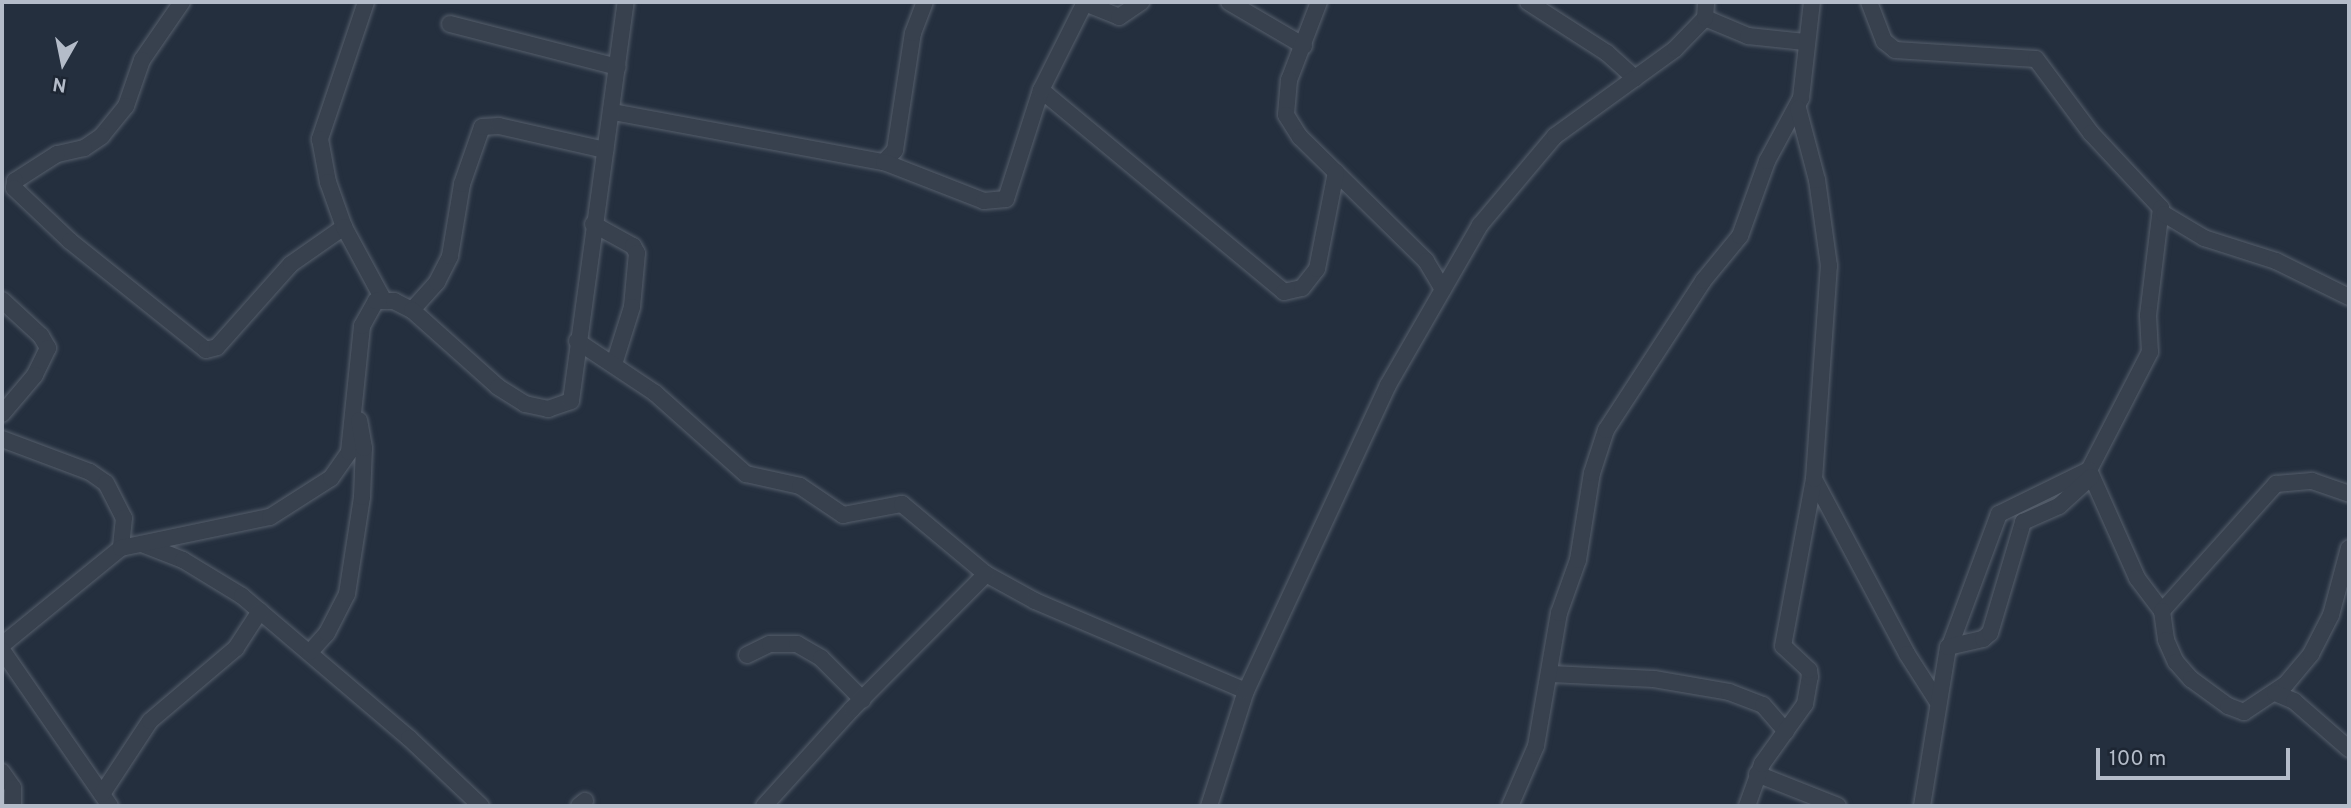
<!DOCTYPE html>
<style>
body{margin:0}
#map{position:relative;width:2351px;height:808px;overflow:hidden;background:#242f3e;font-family:Overpass,sans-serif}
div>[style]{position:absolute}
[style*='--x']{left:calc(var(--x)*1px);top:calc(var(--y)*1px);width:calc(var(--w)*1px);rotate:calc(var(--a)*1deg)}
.roads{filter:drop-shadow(0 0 2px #565f6c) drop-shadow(0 0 2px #565f6c)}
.minor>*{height:16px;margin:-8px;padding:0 8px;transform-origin:8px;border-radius:8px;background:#38414e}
span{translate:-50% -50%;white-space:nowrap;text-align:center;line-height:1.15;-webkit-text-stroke:7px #1d2633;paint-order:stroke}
.frame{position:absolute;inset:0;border:4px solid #b4bcc9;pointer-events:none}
.north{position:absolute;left:28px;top:28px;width:70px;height:70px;-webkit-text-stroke:5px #1d2633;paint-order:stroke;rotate:189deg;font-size:19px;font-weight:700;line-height:28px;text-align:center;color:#b4bcc9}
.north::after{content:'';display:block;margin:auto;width:24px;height:32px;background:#b4bcc9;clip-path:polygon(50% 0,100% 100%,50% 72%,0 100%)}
.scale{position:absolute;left:2096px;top:748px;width:194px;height:32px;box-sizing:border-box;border:4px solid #b4bcc9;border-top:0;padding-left:9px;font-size:21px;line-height:24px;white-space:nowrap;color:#b4bcc9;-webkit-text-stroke:5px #1d2633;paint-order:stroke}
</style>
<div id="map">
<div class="roads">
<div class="minor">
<i style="--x:182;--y:2;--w:70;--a:124.6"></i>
<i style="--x:142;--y:60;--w:49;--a:109.2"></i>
<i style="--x:126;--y:106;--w:38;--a:129"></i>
<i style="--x:102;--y:136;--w:22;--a:146"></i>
<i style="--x:84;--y:148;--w:28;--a:167"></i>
<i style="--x:57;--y:154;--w:50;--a:147.3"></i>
<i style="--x:15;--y:181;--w:7;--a:98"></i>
<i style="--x:14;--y:188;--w:77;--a:43.4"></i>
<i style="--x:70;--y:241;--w:174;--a:38.7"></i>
<i style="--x:206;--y:350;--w:11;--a:-15"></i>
<i style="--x:217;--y:347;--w:111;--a:-48.3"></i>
<i style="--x:291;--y:264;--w:65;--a:-34.9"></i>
<i style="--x:366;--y:2;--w:145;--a:108.6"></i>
<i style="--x:320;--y:139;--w:44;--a:79.5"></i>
<i style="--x:328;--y:182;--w:48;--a:70.4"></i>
<i style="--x:344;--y:227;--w:82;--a:61.6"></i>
<i style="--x:1229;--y:2;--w:87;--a:30.4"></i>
<i style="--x:1319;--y:2;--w:84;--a:111"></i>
<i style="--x:1289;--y:80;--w:35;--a:95"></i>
<i style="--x:1286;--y:115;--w:26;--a:58"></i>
<i style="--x:1300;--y:137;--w:177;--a:44.5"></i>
<i style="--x:1426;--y:261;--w:33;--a:59"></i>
<i style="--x:1528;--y:2;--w:94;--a:32.8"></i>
<i style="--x:1607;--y:53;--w:38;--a:42"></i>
<i style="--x:1869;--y:2;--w:42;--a:69"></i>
<i style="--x:1884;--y:41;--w:14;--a:39"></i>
<i style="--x:1895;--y:50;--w:141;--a:3.7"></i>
<i style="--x:2036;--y:59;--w:92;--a:53.4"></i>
<i style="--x:2091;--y:133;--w:103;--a:47"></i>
<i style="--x:2161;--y:208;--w:108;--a:96.9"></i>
<i style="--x:2148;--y:315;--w:37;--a:87"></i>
<i style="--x:2150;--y:352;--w:133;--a:117.3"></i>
<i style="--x:2089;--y:470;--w:118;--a:66"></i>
<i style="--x:2137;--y:578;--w:41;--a:52.9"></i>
<i style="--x:2162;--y:611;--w:171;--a:-48.1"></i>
<i style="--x:2276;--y:484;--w:36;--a:-5"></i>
<i style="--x:2312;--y:481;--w:39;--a:19"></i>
<i style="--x:1085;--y:3;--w:37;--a:22"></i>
<i style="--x:1119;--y:17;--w:27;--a:-34"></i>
<i style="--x:1705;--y:18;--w:47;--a:22.7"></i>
<i style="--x:1748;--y:36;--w:57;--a:6"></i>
<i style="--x:450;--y:24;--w:173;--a:14.4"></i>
<i style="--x:1041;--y:90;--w:316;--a:39.7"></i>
<i style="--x:1284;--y:292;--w:18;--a:-13"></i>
<i style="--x:1302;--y:288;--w:24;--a:-52"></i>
<i style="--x:1317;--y:269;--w:99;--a:-78.9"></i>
<i style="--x:613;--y:112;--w:276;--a:10.5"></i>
<i style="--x:884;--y:162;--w:16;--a:-47"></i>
<i style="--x:895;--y:150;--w:118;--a:-81.3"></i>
<i style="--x:913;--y:33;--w:33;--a:-69"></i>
<i style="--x:884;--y:162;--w:107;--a:21.3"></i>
<i style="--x:984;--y:201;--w:22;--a:-5"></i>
<i style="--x:1006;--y:199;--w:114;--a:-72.2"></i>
<i style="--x:1041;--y:90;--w:98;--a:-63.4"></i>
<i style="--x:2164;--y:214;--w:47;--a:31"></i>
<i style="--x:2204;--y:238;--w:76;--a:17.7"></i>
<i style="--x:2276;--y:261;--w:81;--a:26.3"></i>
<i style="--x:593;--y:224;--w:46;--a:28.8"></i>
<i style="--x:633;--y:246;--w:8;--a:60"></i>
<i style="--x:637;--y:253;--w:54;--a:95.3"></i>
<i style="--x:632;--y:307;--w:60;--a:107.5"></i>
<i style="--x:2;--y:300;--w:53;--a:42.7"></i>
<i style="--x:41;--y:336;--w:14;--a:60"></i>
<i style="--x:48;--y:348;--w:30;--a:116"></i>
<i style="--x:35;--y:375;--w:51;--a:130.2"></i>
<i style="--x:412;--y:310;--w:38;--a:-48"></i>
<i style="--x:437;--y:282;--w:29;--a:-63"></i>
<i style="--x:450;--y:256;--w:73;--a:-80.5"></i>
<i style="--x:462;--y:184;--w:60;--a:-70.7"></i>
<i style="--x:482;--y:127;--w:17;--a:-3"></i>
<i style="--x:499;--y:126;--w:109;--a:12.8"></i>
<i style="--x:577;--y:341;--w:94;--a:33.7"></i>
<i style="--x:655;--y:393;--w:122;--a:41.7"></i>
<i style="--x:746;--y:474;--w:55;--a:12.5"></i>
<i style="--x:800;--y:486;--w:52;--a:34"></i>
<i style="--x:843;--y:515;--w:60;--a:-10.6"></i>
<i style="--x:902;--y:504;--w:109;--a:39.8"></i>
<i style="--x:986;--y:574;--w:56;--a:28.9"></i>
<i style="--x:1035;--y:601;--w:229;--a:23.1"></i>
<i style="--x:2;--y:439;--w:94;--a:20.6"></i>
<i style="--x:90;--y:472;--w:19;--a:35"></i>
<i style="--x:106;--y:483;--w:39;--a:63"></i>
<i style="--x:124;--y:518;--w:30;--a:96"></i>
<i style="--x:1814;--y:479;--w:198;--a:62"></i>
<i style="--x:1907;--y:654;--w:56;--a:57.4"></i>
<i style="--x:142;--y:544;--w:44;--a:21.3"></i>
<i style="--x:183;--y:560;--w:69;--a:31.4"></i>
<i style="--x:242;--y:596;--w:219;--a:40.4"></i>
<i style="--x:409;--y:738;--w:99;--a:43.4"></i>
<i style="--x:2162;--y:611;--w:29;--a:82"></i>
<i style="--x:2166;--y:640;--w:24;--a:66"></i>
<i style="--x:2176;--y:662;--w:23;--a:49"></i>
<i style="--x:2191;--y:679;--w:46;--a:36.1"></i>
<i style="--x:2228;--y:706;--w:17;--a:21"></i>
<i style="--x:2244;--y:712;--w:50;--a:-33.7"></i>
<i style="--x:2286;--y:684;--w:39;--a:-50"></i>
<i style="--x:2311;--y:654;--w:44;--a:-62.9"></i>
<i style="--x:2331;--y:615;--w:69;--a:-75"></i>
<i style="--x:1951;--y:643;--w:138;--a:-69.6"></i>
<i style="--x:1999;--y:514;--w:100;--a:-26.1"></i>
<i style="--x:2;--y:645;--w:154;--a:-39.2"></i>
<i style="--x:121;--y:548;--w:152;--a:-11.8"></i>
<i style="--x:270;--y:517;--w:72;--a:-32.6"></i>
<i style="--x:331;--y:478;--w:32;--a:-55"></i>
<i style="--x:349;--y:452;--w:127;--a:-84.1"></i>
<i style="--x:362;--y:326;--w:29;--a:-61"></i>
<i style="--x:376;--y:301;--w:18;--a:0"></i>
<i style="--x:394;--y:301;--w:20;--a:27"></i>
<i style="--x:412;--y:310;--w:115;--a:41.8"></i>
<i style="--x:498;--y:387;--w:32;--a:32"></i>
<i style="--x:525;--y:404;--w:24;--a:12"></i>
<i style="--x:548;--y:409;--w:24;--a:-19"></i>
<i style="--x:571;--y:401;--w:403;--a:-82.2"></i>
<i style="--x:2;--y:650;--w:190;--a:55.3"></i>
<i style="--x:310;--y:652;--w:25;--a:-48"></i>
<i style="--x:327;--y:633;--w:44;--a:-62.9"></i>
<i style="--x:347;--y:594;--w:98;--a:-81.2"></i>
<i style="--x:362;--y:497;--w:49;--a:-87.7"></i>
<i style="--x:364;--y:448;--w:28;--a:-100"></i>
<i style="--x:747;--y:655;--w:25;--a:-26"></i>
<i style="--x:770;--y:644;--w:27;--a:0"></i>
<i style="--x:797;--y:644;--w:28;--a:30"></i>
<i style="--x:821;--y:658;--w:59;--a:45"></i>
<i style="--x:1551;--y:674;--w:103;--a:2.8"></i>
<i style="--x:1654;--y:679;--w:76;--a:9.8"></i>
<i style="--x:1729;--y:692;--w:36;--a:21"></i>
<i style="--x:1763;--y:705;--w:35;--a:49"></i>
<i style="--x:2275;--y:693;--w:21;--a:23"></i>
<i style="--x:2294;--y:701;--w:73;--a:41.1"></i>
<i style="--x:2;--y:772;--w:19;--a:55"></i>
<i style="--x:13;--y:788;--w:18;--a:90"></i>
<i style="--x:1757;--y:774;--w:87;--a:21.6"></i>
<i style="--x:102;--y:794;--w:87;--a:-56.7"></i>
<i style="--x:150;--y:721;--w:113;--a:-40.3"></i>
<i style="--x:236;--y:648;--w:44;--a:-57"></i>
<i style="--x:579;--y:806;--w:8;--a:-40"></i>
<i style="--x:764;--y:806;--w:131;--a:-47.8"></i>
<i style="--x:852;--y:709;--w:190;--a:-45.2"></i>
<i style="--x:1209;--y:806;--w:121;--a:-72.2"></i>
<i style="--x:1246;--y:691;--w:337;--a:-65.1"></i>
<i style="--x:1388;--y:385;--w:185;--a:-60.1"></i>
<i style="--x:1480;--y:225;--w:116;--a:-49.9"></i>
<i style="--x:1555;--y:136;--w:148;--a:-35.9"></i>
<i style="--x:1675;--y:49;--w:43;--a:-45.9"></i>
<i style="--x:1705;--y:18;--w:16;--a:-86"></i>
<i style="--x:1510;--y:806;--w:65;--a:-66.6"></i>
<i style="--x:1536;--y:746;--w:135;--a:-80.2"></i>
<i style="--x:1559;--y:613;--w:56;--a:-70.3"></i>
<i style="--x:1578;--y:560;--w:88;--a:-80.9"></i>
<i style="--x:1592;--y:473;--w:45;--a:-72"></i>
<i style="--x:1606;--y:430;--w:178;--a:-56.9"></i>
<i style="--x:1703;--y:281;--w:58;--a:-50.6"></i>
<i style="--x:1740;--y:236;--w:80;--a:-70.2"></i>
<i style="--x:1767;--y:161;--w:72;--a:-61.6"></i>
<i style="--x:1801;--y:98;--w:97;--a:-83.5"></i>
<i style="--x:1747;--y:806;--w:45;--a:-70.3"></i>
<i style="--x:1762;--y:764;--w:74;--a:-54.4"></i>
<i style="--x:1805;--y:704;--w:27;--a:-80"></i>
<i style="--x:1810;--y:677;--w:7;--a:-98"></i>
<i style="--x:1809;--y:670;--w:35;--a:-137"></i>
<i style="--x:1783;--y:646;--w:170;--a:-79.5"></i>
<i style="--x:1814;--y:479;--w:214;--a:-86"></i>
<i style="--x:1829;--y:266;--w:87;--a:-97.9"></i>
<i style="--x:1817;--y:180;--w:74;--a:-104.8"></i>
<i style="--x:1922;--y:806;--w:161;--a:-80.7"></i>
<i style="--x:1948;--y:647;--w:36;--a:-13"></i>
<i style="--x:1983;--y:639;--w:9;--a:-41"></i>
<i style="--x:1990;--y:633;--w:116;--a:-73.4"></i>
<i style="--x:2023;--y:522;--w:39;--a:-24"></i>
<i style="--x:2059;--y:506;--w:43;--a:-42.2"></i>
</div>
</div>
<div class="frame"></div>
<div class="north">N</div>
<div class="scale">100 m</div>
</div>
